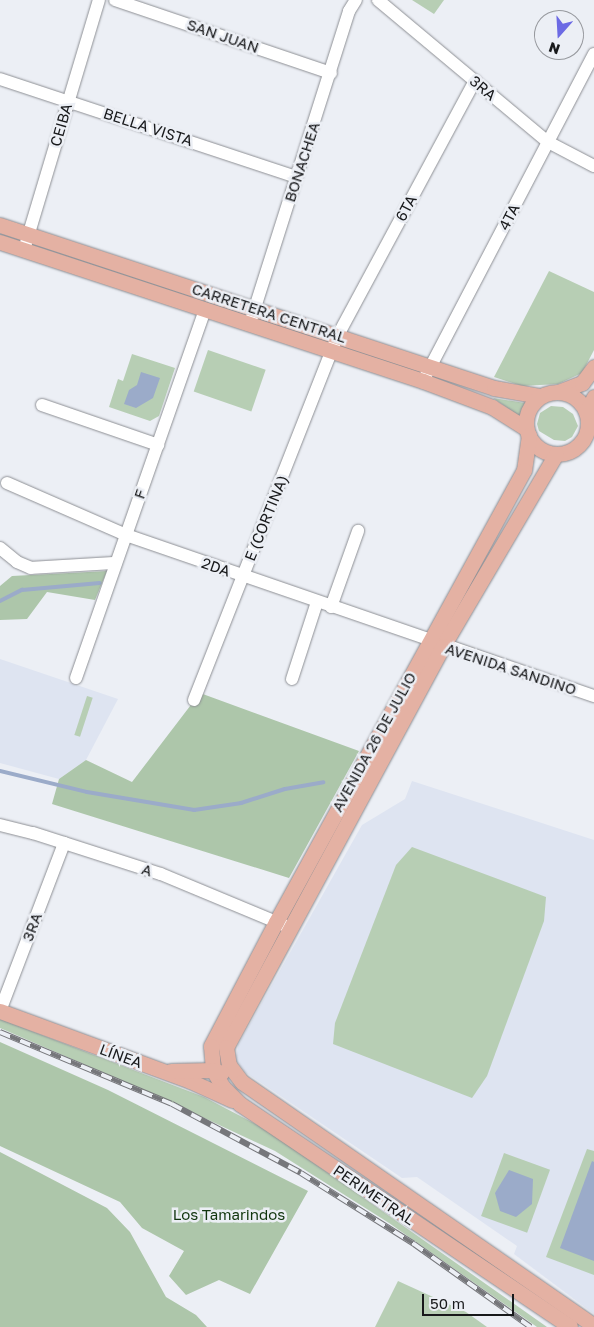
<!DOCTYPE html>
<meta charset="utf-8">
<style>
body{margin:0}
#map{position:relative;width:594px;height:1327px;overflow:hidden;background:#eceff5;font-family:"Golos Text",sans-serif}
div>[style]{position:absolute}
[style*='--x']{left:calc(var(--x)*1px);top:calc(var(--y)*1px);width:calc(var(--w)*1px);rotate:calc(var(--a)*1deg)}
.built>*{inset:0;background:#dee4f1}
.green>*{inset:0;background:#b7ceb4;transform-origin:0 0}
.forest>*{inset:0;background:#adc6aa}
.water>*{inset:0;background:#9babc9}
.stream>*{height:4px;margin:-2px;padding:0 2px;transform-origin:2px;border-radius:2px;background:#9babc9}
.roads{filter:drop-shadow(0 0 1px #8d8f94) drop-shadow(0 0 1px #8d8f94)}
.minor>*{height:12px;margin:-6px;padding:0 6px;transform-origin:6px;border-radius:6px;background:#fff}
.major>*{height:15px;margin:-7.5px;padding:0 7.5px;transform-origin:7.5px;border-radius:7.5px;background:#e4b1a3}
.major>.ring{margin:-7.5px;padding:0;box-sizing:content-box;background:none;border:15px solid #e4b1a3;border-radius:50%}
.rail>*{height:5.5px;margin-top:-2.75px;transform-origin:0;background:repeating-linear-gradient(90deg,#eceff5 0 11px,#76777b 0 22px);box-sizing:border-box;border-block:1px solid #76777b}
span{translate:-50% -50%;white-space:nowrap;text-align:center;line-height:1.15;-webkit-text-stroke:5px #eceff5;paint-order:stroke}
.street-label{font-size:15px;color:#18191b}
.park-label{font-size:15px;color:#11350d}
.north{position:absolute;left:534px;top:10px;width:50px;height:50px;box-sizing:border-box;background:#eceff5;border:1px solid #97999e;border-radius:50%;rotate:199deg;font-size:14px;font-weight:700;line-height:20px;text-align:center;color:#18191b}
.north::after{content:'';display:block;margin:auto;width:18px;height:22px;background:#6c6ae4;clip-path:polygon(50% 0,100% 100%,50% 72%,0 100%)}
.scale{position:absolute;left:422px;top:1294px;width:92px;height:22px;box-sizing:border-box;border:2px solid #18191b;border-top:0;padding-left:6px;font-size:15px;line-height:18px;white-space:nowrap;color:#18191b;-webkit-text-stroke:4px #eceff5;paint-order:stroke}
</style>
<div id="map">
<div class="built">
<i style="clip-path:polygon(0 659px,118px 699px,86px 760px,59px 779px,0 763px)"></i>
<i style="clip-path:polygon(412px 781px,594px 840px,594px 1314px,514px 1254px,517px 1246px,417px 1177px,402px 1178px,245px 1072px,236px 1060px,238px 1045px,362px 825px,405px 799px)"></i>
</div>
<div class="green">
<i style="clip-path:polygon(412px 0,444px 0,434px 14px)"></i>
<i style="clip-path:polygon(549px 271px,594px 292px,594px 350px,582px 373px,558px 384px,522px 386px,494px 377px)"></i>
<i style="left:208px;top:350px;width:61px;height:44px;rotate:19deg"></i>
<i style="clip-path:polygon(132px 354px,175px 368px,159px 416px,150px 421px,109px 407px,118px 379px,123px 381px)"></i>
<i style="clip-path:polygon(493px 398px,525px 403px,519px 416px)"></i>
<i style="clip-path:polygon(551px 406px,563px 407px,573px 414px,578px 426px,572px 437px,565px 441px,554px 440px,539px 431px,537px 424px,540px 413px)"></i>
<i style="left:87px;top:696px;width:6px;height:41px;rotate:18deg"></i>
<i style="clip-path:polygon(412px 847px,546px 897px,544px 921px,487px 1076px,472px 1098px,333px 1044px,335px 1023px,396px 865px)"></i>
<i style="clip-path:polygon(0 1019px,204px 1097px,267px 1130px,547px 1327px,537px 1327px,389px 1223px,275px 1151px,155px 1095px,0 1028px)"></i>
<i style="clip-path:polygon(587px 1149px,594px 1151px,594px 1275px,546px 1257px)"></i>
<i style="left:504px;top:1153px;width:49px;height:67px;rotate:20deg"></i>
<i style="clip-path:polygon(398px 1281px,466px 1312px,487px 1327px,375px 1327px)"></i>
</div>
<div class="forest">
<i style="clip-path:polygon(107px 571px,95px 600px,47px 592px,27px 619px,0 620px,0 586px,12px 576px)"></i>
<i style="clip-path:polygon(200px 693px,359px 751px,289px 878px,52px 804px,59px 779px,86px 760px,132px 782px)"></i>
<i style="clip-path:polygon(0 1042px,108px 1090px,308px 1191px,250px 1294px,219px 1280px,186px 1295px,169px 1276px,184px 1251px,142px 1228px,120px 1202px,0 1146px)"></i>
<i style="clip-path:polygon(0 1152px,107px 1208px,130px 1232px,166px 1297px,196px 1315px,207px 1327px,0 1327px)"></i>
</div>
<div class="water">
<i style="clip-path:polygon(141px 372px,160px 378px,153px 398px,136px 408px,124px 404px,129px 390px,137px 385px)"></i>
<i style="clip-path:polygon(592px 1161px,594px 1162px,594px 1261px,560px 1248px)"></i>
<i style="clip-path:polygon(509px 1170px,533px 1179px,532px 1204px,516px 1217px,500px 1211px,495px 1193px)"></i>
</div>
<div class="stream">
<i style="--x:0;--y:601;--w:25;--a:-27"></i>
<i style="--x:22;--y:590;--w:78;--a:-5.1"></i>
<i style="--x:0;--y:771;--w:89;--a:13.6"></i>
<i style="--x:87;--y:792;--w:109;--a:9.5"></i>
<i style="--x:194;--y:810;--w:48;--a:-8.5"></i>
<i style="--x:241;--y:803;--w:46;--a:-17.7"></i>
<i style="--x:285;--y:789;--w:39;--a:-10"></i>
</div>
<div class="roads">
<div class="minor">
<i style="--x:115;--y:0;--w:228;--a:18.7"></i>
<i style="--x:378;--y:0;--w:222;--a:39.9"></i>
<i style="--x:548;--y:142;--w:52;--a:27.6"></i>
<i style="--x:0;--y:79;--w:312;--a:18.3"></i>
<i style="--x:26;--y:243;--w:254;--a:-73.3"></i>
<i style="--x:252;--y:317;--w:321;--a:-72.4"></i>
<i style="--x:349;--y:11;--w:13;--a:-58"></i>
<i style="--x:423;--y:381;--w:369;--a:-62.4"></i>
<i style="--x:42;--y:405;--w:123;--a:19"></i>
<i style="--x:7;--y:483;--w:130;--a:23.6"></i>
<i style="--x:126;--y:535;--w:495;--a:19"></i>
<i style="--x:0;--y:548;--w:22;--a:39"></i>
<i style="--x:17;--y:562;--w:15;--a:23"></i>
<i style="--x:31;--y:568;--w:85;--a:-3.4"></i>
<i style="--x:331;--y:607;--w:81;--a:-70.4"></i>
<i style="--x:76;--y:678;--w:390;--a:-70.7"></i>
<i style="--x:292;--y:679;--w:81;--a:-72"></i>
<i style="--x:194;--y:700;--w:392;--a:-68.5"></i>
<i style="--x:338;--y:335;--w:289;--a:-61.7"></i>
<i style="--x:0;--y:825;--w:34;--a:14"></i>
<i style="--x:33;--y:833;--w:134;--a:17.8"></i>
<i style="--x:161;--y:874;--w:141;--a:22.6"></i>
<i style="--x:0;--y:1011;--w:180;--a:-69.1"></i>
</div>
<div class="major">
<i style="--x:0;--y:225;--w:520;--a:18.26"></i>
<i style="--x:494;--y:388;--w:47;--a:9.9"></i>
<i style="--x:0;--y:242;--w:445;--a:18.2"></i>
<i style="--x:423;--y:381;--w:74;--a:20.6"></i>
<i style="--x:492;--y:407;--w:41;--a:32.2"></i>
<i style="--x:558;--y:392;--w:26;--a:-21"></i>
<i style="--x:582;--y:383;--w:20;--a:-53"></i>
<i class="ring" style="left:526px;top:392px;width:47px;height:47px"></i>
<i style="--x:586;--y:412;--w:17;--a:-62"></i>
<i style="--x:529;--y:435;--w:35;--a:98"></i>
<i style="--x:524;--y:470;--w:516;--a:118.75"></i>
<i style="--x:276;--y:922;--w:140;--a:117.7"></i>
<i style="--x:211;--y:1046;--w:24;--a:85"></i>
<i style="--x:213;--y:1070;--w:20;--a:60"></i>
<i style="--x:223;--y:1087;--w:24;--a:45"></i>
<i style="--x:240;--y:1104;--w:398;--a:34"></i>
<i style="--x:556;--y:454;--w:223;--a:120.5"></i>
<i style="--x:443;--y:646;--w:456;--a:118.4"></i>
<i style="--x:226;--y:1047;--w:18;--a:81"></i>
<i style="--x:229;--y:1065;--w:21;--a:53"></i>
<i style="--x:242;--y:1082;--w:428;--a:34.7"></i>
<i style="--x:0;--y:1011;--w:202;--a:20.2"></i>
<i style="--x:190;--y:1081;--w:46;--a:24.3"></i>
<i style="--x:171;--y:1071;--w:42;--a:-1.4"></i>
<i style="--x:213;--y:1070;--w:9;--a:18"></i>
</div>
</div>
<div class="rail">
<i style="--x:0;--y:1032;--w:186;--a:22.7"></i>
<i style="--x:172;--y:1104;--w:146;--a:28.1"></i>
<i style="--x:301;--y:1173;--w:133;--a:32.1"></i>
<i style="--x:414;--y:1244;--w:143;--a:35.4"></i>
</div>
<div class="street-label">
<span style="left:223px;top:36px;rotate:19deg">SAN JUAN</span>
<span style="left:483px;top:88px;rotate:40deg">3RA</span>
<span style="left:61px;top:125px;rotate:-74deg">CEIBA</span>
<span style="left:148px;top:127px;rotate:18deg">BELLA VISTA</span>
<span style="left:302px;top:162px;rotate:-72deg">BONACHEA</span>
<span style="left:406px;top:208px;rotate:-62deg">6TA</span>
<span style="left:509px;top:217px;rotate:-63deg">4TA</span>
<span style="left:269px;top:313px;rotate:18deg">CARRETERA CENTRAL</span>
<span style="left:140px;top:494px;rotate:-71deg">F</span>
<span style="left:266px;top:518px;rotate:-68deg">E (CORTINA)</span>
<span style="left:216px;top:567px;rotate:19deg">2DA</span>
<span style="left:511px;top:669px;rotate:18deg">AVENIDA SANDINO</span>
<span style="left:374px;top:742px;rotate:-61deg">AVENIDA 26 DE JULIO</span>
<span style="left:147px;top:870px;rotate:18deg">A</span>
<span style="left:32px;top:927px;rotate:-69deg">3RA</span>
<span style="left:121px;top:1056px;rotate:20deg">LÍNEA</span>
<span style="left:374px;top:1195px;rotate:34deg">PERIMETRAL</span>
</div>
<div class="park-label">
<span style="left:229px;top:1215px">Los Tamarindos</span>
</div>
<div class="north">N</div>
<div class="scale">50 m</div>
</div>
